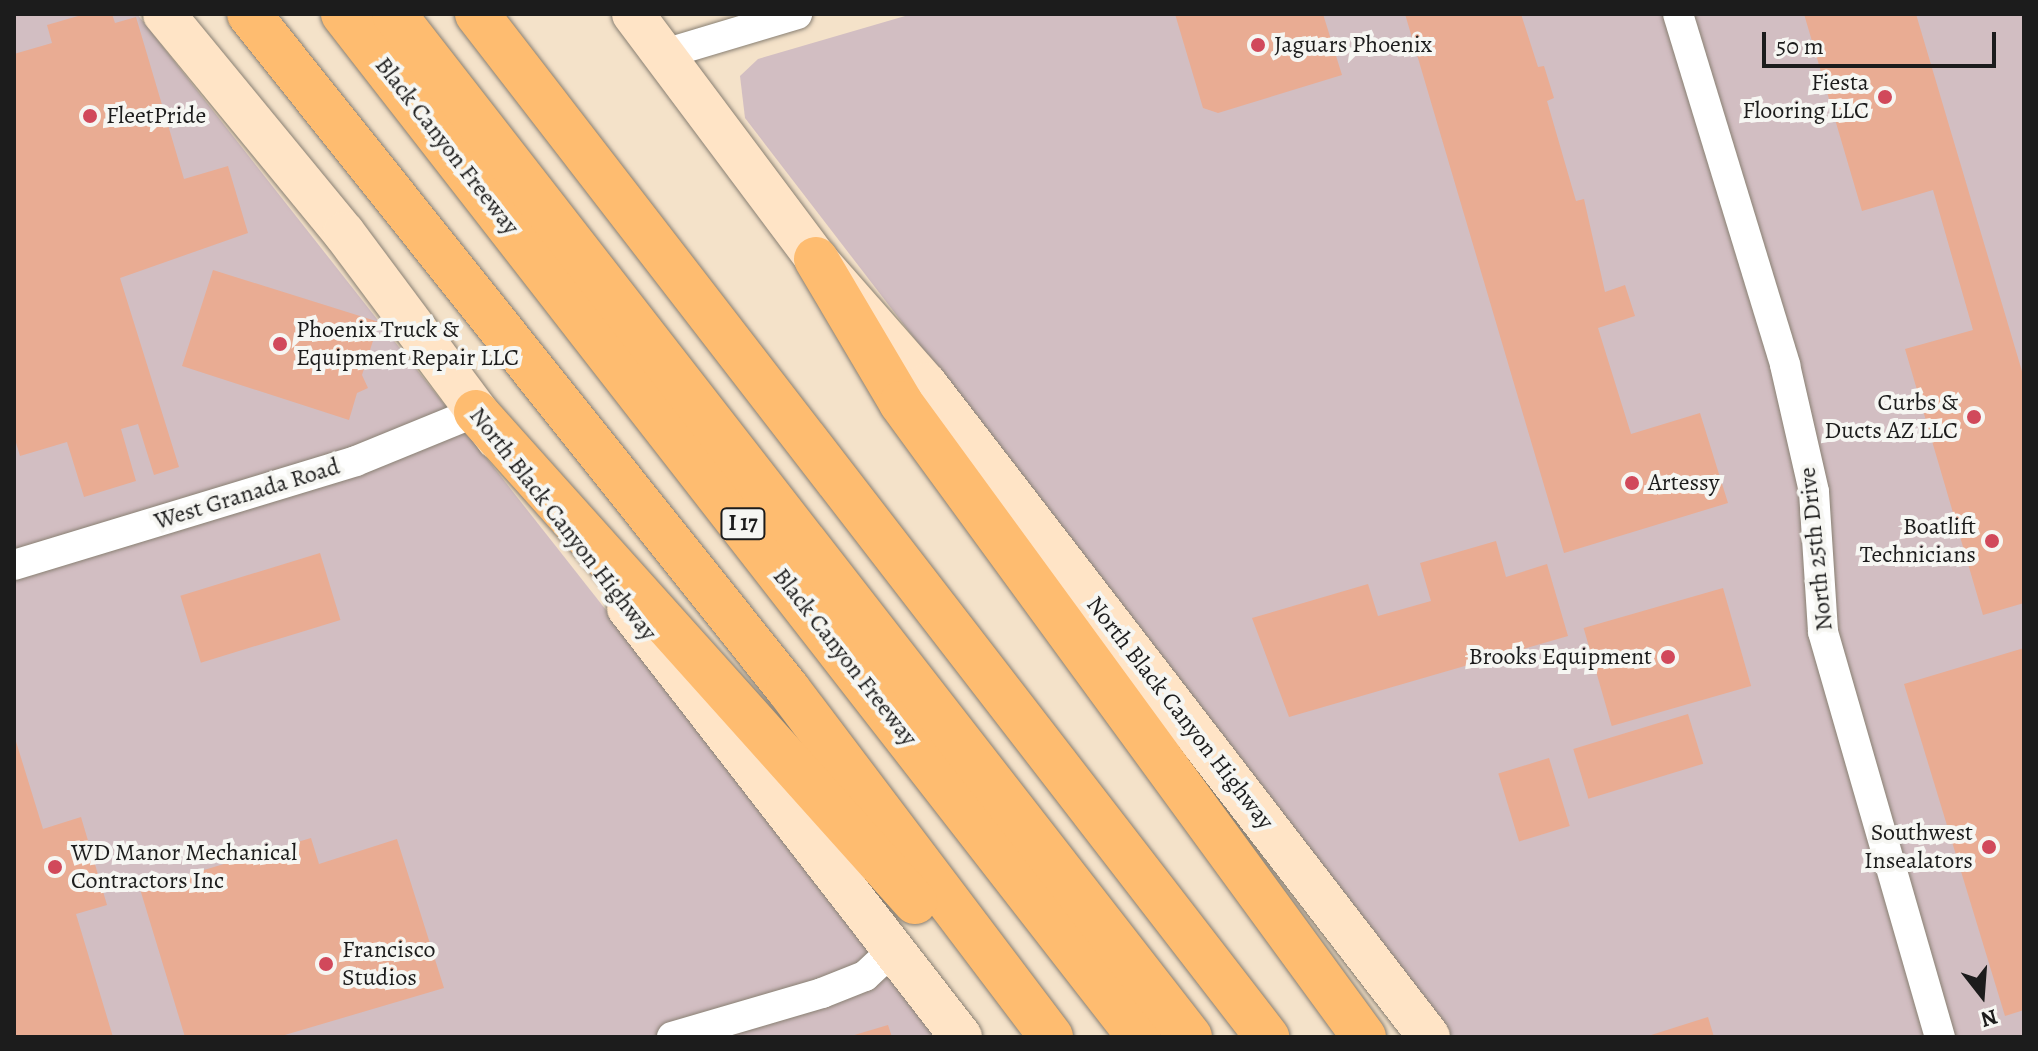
<!DOCTYPE html>
<style>
body{margin:0}
#map{position:relative;width:2038px;height:1051px;overflow:hidden;background:#f4e2c9;font-family:Alegreya,serif}
div>[style]{position:absolute}
[style*='--x']{left:calc(var(--x)*1px);top:calc(var(--y)*1px);width:calc(var(--w)*1px);rotate:calc(var(--a)*1deg)}
.industrial>*{inset:0;background:#d2bec2}
.building>*{inset:0;background:#e9ac93;transform-origin:0 0}
.roads{filter:drop-shadow(0 0 2px #887f72) drop-shadow(0 0 2px #887f72)}
.street>*{height:30px;margin:-15px;padding:0 15px;transform-origin:15px;border-radius:15px;background:#fff}
.secondary>*{height:42px;margin:-21px;padding:0 21px;transform-origin:21px;border-radius:21px;background:#ffe4c6}
.highway>*{height:44px;margin:-22px;padding:0 22px;transform-origin:22px;border-radius:22px;background:#febc70}
.dots>*{width:22px;height:22px;translate:-50% -50%;box-sizing:border-box;border:4px solid #f6f6f2;border-radius:50%}
span{translate:-50% -50%;white-space:nowrap;text-align:center;line-height:1.15;-webkit-text-stroke:8px #f6f6f2;paint-order:stroke}
.shield-label span{padding:2px 6px;background:#f6f6f2;border:2px solid;border-radius:6px;-webkit-text-stroke-width:0}
.shield-label{font-size:22px;color:#1c1c1c;font-weight:700}
.poi-label{font-size:24px;color:#1c1c1c}
.left{translate:0 -50%;text-align:left}
.right{translate:-100% -50%;text-align:right}
.street-label{font-size:24px;color:#1c1c1c}
.frame{position:absolute;inset:0;border:16px solid #1c1c1c;pointer-events:none}
.north{position:absolute;left:1942px;top:955px;width:80px;height:80px;-webkit-text-stroke:6px #f6f6f2;paint-order:stroke;rotate:163deg;font-size:22px;font-weight:700;line-height:32px;text-align:center;color:#1c1c1c}
.north::after{content:'';display:block;margin:auto;width:28px;height:36px;background:#1c1c1c;clip-path:polygon(50% 0,100% 100%,50% 72%,0 100%)}
.scale{position:absolute;left:1762px;top:32px;width:234px;height:36px;box-sizing:border-box;border:4px solid #1c1c1c;border-top:0;padding-left:10px;font-size:24px;line-height:28px;white-space:nowrap;color:#1c1c1c;-webkit-text-stroke:6px #f6f6f2;paint-order:stroke}
</style>
<div id="map">
<div class="industrial">
<i style="clip-path:polygon(14px 14px,137px 14px,942px 1037px,14px 1037px)"></i>
<i style="clip-path:polygon(912px 14px,2024px 14px,2024px 1037px,1451px 1037px,745px 118px,740px 76px,758px 59px)"></i>
</div>
<div class="building">
<i style="clip-path:polygon(85px 14px,112px 14px,115px 23px,136px 17px,184px 179px,228px 166px,248px 233px,120px 278px,179px 467px,154px 475px,138px 424px,121px 429px,136px 481px,84px 497px,67px 442px,20px 456px,14px 436px,14px 54px,52px 43px,47px 25px)"></i>
<i style="clip-path:polygon(1175px 14px,1323px 14px,1342px 75px,1218px 113px,1203px 108px)"></i>
<i style="clip-path:polygon(1405px 14px,1521px 14px,1538px 67px,1544px 66px,1554px 98px,1547px 101px,1576px 201px,1584px 199px,1605px 292px,1625px 285px,1635px 316px,1598px 328px,1631px 434px,1700px 413px,1728px 503px,1564px 553px)"></i>
<i style="clip-path:polygon(1804px 14px,1916px 14px,2024px 378px,2024px 603px,1983px 615px,1905px 349px,1973px 330px,1933px 190px,1862px 211px)"></i>
<i style="clip-path:polygon(213px 270px,379px 322px,362px 375px,368px 388px,357px 393px,349px 420px,182px 366px)"></i>
<i style="clip-path:polygon(1496px 541px,1506px 577px,1547px 564px,1568px 636px,1289px 717px,1252px 618px,1368px 584px,1378px 616px,1431px 601px,1420px 563px)"></i>
<i style="left:320px;top:553px;width:70px;height:146px;rotate:73deg"></i>
<i style="left:1723px;top:588px;width:102px;height:145px;rotate:74deg"></i>
<i style="clip-path:polygon(2024px 648px,2024px 1010px,2005px 1016px,1904px 684px)"></i>
<i style="left:1688px;top:714px;width:52px;height:120px;rotate:73deg"></i>
<i style="clip-path:polygon(14px 735px,43px 829px,81px 817px,107px 905px,76px 914px,113px 1037px,14px 1037px)"></i>
<i style="left:1549px;top:758px;width:71px;height:53px;rotate:73deg"></i>
<i style="clip-path:polygon(311px 838px,319px 864px,397px 839px,444px 988px,278px 1037px,185px 1037px,140px 889px)"></i>
<i style="clip-path:polygon(1708px 1017px,1714px 1037px,1648px 1037px,1648px 1036px)"></i>
<i style="clip-path:polygon(888px 1025px,892px 1037px,851px 1037px,851px 1036px)"></i>
</div>
<div class="roads">
<div class="street">
<i style="--x:1678;--y:14;--w:367;--a:73"></i>
<i style="--x:1785;--y:365;--w:130;--a:77.1"></i>
<i style="--x:1814;--y:492;--w:140;--a:86.3"></i>
<i style="--x:1823;--y:632;--w:422;--a:73.9"></i>
<i style="--x:664;--y:54;--w:139;--a:-16.7"></i>
<i style="--x:14;--y:565;--w:357;--a:-16.9"></i>
<i style="--x:356;--y:461;--w:130;--a:-22.2"></i>
<i style="--x:672;--y:1037;--w:156;--a:-16.3"></i>
<i style="--x:822;--y:993;--w:46;--a:-21.6"></i>
<i style="--x:865;--y:976;--w:37;--a:-43"></i>
</div>
<div class="secondary">
<i style="--x:164;--y:14;--w:283;--a:50.6"></i>
<i style="--x:344;--y:233;--w:256;--a:53.3"></i>
<i style="--x:633;--y:14;--w:306;--a:53.2"></i>
<i style="--x:816;--y:259;--w:167;--a:48.7"></i>
<i style="--x:926;--y:384;--w:824;--a:52.39"></i>
<i style="--x:628;--y:608;--w:543;--a:52.18"></i>
</div>
<div class="highway">
<i style="--x:249;--y:14;--w:864;--a:51.39"></i>
<i style="--x:788;--y:689;--w:436;--a:52.9"></i>
<i style="--x:343;--y:14;--w:1296;--a:52.11"></i>
<i style="--x:394;--y:14;--w:1296;--a:52.11"></i>
<i style="--x:477;--y:14;--w:1293;--a:52.32"></i>
<i style="--x:816;--y:259;--w:167;--a:59.4"></i>
<i style="--x:901;--y:403;--w:785;--a:53.86"></i>
<i style="--x:476;--y:412;--w:658;--a:48.14"></i>
</div>
</div>
<div class="dots">
<i style="left:1258px;top:45px;background:#d1495b"></i>
<i style="left:1885px;top:97px;background:#d1495b"></i>
<i style="left:90px;top:116px;background:#d1495b"></i>
<i style="left:280px;top:344px;background:#d1495b"></i>
<i style="left:1974px;top:417px;background:#d1495b"></i>
<i style="left:1632px;top:483px;background:#d1495b"></i>
<i style="left:1992px;top:541px;background:#d1495b"></i>
<i style="left:1668px;top:657px;background:#d1495b"></i>
<i style="left:1989px;top:847px;background:#d1495b"></i>
<i style="left:55px;top:867px;background:#d1495b"></i>
<i style="left:326px;top:964px;background:#d1495b"></i>
</div>
<div class="shield-label">
<span style="left:743px;top:524px">I 17</span>
</div>
<div class="poi-label">
<span class="left" style="left:1274px;top:45px">Jaguars Phoenix</span>
<span class="right" style="left:1869px;top:97px">Fiesta<br>Flooring LLC</span>
<span class="left" style="left:106px;top:116px">FleetPride</span>
<span class="left" style="left:296px;top:344px">Phoenix Truck &amp;<br>Equipment Repair LLC</span>
<span class="right" style="left:1958px;top:417px">Curbs &amp;<br>Ducts AZ LLC</span>
<span class="left" style="left:1648px;top:483px">Artessy</span>
<span class="right" style="left:1976px;top:541px">Boatlift<br>Technicians</span>
<span class="right" style="left:1652px;top:657px">Brooks Equipment</span>
<span class="right" style="left:1973px;top:847px">Southwest<br>Insealators</span>
<span class="left" style="left:71px;top:867px">WD Manor Mechanical<br>Contractors Inc</span>
<span class="left" style="left:342px;top:964px">Francisco<br>Studios</span>
</div>
<div class="street-label">
<span style="left:447px;top:146px;rotate:52deg">Black Canyon Freeway</span>
<span style="left:247px;top:494px;rotate:-17deg">West Granada Road</span>
<span style="left:563px;top:524px;rotate:52deg">North Black Canyon Highway</span>
<span style="left:1816px;top:549px;rotate:-96deg">North 25th Drive</span>
<span style="left:845px;top:657px;rotate:52deg">Black Canyon Freeway</span>
<span style="left:1180px;top:713px;rotate:52deg">North Black Canyon Highway</span>
</div>
<div class="frame"></div>
<div class="north">N</div>
<div class="scale">50 m</div>
</div>
